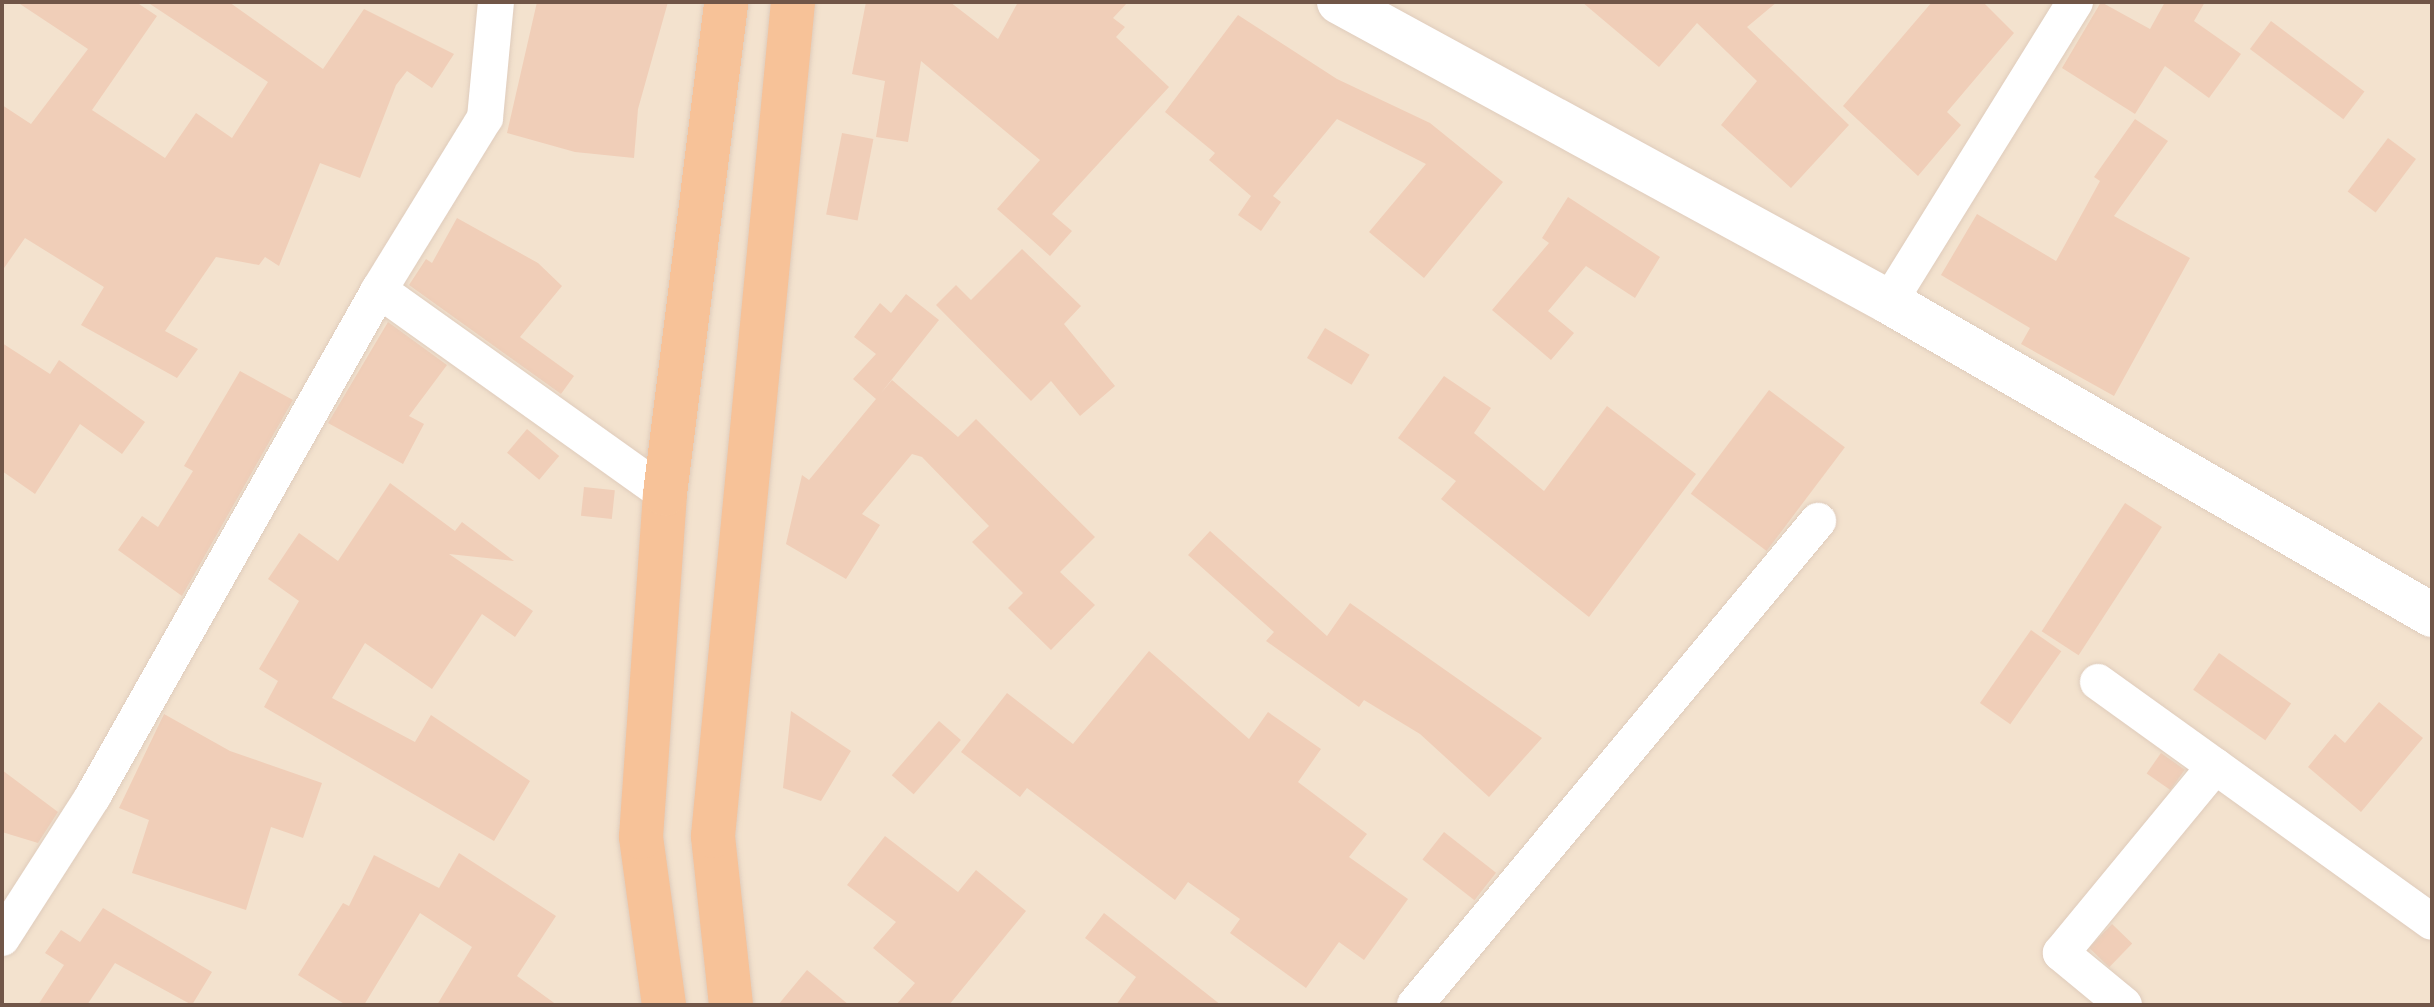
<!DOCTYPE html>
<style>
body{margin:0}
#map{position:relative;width:2434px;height:1007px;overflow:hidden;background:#fbf0e0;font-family:Helvetica,sans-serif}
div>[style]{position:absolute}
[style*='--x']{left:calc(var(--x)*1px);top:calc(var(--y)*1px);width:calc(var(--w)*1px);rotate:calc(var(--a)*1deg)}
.residential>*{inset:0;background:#f3e2ce;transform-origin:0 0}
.building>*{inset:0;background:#f0ceb8;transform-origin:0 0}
.roads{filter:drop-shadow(0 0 2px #dfccbc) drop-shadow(0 0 2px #dfccbc)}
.minor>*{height:36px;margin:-18px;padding:0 18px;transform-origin:18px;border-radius:18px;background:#fff}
.tertiary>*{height:44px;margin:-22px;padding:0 22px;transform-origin:22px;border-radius:22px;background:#fff}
.trunk>*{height:44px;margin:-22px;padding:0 22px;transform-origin:22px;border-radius:22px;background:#f7c298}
span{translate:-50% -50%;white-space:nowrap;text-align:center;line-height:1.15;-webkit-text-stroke:8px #fff4e5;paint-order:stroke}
.frame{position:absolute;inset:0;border:4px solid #715648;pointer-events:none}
</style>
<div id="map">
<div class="residential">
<i style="left:2px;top:2px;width:2430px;height:1003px"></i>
</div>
<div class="building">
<i style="clip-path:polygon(17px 2px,136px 2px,157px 16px,92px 110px,165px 158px,196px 113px,232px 138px,268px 82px,147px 2px,229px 2px,323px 69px,364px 9px,454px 54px,432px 88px,407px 71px,396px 85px,360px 178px,320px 163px,279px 266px,265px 257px,259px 265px,216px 257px,165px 331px,198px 349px,177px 378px,81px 325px,104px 287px,25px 238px,2px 271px,2px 105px,31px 124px,88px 49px)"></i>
<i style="clip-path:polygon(537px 2px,668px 2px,638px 109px,634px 158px,575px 152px,507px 133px)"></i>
<i style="clip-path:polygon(866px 2px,950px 2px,998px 39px,1018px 2px,1128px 2px,1113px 18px,1125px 27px,1116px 37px,1169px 87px,1052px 214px,1072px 231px,1050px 256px,997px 209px,1040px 160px,921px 61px,908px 142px,876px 137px,885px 81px,852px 74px)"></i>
<i style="clip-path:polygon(1582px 2px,1777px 2px,1747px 27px,1849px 125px,1791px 188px,1721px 125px,1757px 81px,1697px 23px,1659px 67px)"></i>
<i style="clip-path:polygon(1932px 2px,1983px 2px,2014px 33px,1947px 112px,1961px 125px,1918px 176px,1843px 106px)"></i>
<i style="clip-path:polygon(2101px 2px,2150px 29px,2165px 2px,2205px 2px,2194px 21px,2241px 54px,2209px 98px,2165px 66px,2135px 114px,2062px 68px)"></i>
<i style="clip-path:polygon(1238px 15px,1337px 79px,1430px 123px,1503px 182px,1424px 278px,1369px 232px,1426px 164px,1337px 119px,1273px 196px,1281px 202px,1261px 231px,1238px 215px,1251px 196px,1209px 160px,1215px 153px,1165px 112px)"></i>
<i style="left:2271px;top:21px;width:117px;height:35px;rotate:37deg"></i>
<i style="clip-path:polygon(2135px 119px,2168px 141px,2114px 216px,2190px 258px,2114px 396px,2021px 344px,2030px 328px,1941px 275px,1977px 214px,2056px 261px,2100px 181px,2094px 177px)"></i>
<i style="left:842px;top:133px;width:32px;height:83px;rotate:11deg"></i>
<i style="left:2388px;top:138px;width:35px;height:67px;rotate:37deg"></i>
<i style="clip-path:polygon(1568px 197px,1660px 257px,1635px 298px,1586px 266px,1548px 311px,1574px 333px,1551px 360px,1492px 310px,1549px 243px,1542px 238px)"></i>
<i style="clip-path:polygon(457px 218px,538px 263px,562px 286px,520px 337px,574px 376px,561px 394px,409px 285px,426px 259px,432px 263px)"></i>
<i style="clip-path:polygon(1022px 249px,1081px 306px,1064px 324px,1115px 386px,1080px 416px,1051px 381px,1031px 401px,936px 305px,956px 285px,971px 300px)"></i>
<i style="clip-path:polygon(906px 294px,939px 320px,881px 393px,892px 380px,958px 437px,976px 419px,1095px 537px,1060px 572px,1095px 605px,1051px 650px,1008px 608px,1023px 593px,972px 542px,989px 526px,922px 457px,912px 454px,862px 514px,880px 525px,846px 579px,786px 544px,802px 475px,809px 480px,876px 399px,853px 379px,876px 354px,854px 337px,880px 303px,891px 313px)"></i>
<i style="clip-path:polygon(388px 322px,447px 365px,409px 416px,424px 424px,403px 464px,328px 423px)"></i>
<i style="left:1325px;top:328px;width:52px;height:35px;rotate:31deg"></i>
<i style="clip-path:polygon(2px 343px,50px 374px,59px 360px,145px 422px,122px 454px,80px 424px,35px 494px,2px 471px)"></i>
<i style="clip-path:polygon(240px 371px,293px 400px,182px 596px,118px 550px,142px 516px,158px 527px,193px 471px,184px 466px)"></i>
<i style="clip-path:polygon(1444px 376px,1491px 408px,1474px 433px,1544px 491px,1607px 406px,1696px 474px,1589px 617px,1441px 499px,1456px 481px,1398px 438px)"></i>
<i style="left:1769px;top:390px;width:95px;height:130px;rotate:37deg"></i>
<i style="left:527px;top:429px;width:42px;height:31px;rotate:40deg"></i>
<i style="clip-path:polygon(390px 483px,455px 531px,462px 522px,514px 561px,449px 554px,533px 611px,515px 637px,482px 614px,432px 689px,365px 643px,332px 698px,415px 742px,431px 715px,530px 781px,494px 841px,264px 707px,278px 681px,259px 669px,299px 601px,268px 579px,299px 533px,338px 561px)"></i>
<i style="left:584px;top:487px;width:31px;height:29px;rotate:6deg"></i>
<i style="left:2125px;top:503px;width:44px;height:153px;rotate:33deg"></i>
<i style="clip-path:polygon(1210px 531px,1327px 636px,1350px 603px,1542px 738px,1489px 797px,1420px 734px,1364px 700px,1359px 707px,1266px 641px,1274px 632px,1188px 555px)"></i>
<i style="left:2031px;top:630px;width:37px;height:89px;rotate:35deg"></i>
<i style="clip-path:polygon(1149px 651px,1249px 739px,1268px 712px,1321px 749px,1298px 782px,1367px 834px,1349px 857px,1408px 899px,1364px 960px,1339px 942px,1306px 988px,1230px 933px,1240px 919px,1188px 882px,1175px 900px,1027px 788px,1020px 797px,961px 752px,1007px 693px,1073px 744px)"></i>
<i style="left:2219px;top:653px;width:88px;height:45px;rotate:35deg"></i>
<i style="clip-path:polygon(2379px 702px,2423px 738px,2361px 812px,2308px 767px,2335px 734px,2345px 743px)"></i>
<i style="clip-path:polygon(791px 711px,851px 751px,821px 801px,783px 788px)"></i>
<i style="clip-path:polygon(164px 714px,230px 751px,322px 783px,303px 838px,271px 827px,246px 910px,132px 873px,149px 820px,119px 808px)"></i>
<i style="left:939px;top:721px;width:29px;height:72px;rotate:41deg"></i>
<i style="left:2161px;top:753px;width:29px;height:25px;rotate:35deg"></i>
<i style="clip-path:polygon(2px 770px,58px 812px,38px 843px,2px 832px)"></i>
<i style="left:1444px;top:832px;width:66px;height:35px;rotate:38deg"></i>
<i style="clip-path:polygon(885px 836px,958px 892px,976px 870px,1026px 911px,949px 1005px,896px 1005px,915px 983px,873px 948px,896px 922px,847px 885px)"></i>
<i style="clip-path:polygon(459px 853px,556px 916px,517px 976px,557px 1005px,437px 1005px,472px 947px,420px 913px,364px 1005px,346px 1005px,298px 975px,343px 903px,349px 906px,374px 855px,439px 888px)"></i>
<i style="clip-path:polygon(103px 908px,212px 972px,192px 1005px,115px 963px,87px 1005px,38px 1005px,64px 965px,45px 953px,61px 930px,80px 942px)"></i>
<i style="clip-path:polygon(1104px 913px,1221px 1005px,1116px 1005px,1136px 977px,1085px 938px)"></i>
<i style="left:2112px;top:924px;width:28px;height:33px;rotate:44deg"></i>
<i style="clip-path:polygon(807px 970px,849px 1005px,778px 1005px)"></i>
</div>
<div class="roads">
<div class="minor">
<i style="--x:379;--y:290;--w:351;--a:35.5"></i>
<i style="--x:1889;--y:302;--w:353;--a:-58.2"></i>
<i style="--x:2098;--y:682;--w:144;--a:35.7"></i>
<i style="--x:2;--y:938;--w:169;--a:-57.3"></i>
<i style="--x:93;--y:796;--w:581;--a:-60.52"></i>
<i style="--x:379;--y:290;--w:202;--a:-58.4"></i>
<i style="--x:485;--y:118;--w:117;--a:-84.6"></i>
<i style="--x:1415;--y:1005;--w:630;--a:-50.22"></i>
<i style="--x:2124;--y:1005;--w:82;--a:-140.5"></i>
<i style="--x:2061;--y:953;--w:242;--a:-50.5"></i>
<i style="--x:2215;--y:766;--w:267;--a:35.7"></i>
</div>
<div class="tertiary">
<i style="--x:1339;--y:2;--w:626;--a:28.61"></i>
<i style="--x:1889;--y:302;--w:627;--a:29.96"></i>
</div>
<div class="trunk">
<i style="--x:664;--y:1005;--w:170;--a:-97.8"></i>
<i style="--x:641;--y:837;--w:344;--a:-86"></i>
<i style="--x:665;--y:494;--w:496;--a:-82.9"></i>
<i style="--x:731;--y:1005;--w:170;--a:-96.1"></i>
<i style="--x:713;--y:836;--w:838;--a:-84.52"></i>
</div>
</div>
<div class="frame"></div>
</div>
